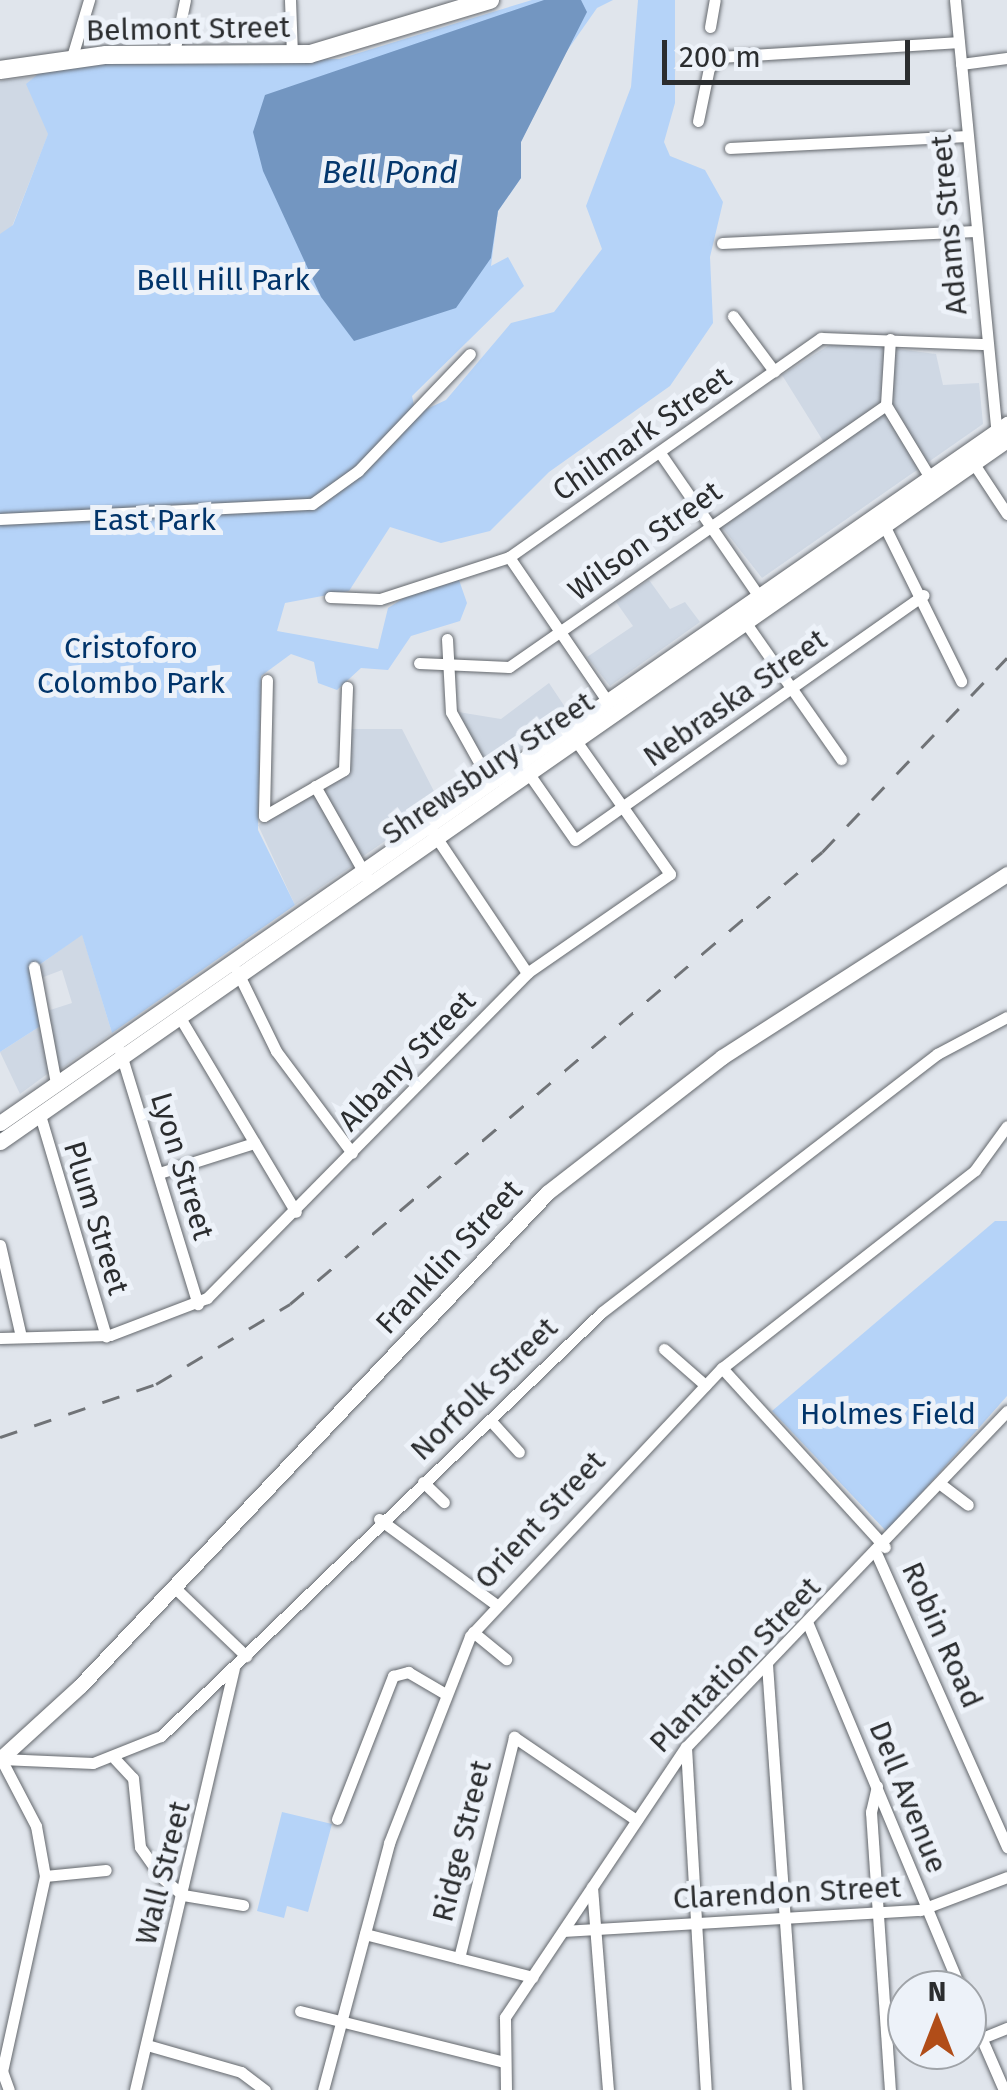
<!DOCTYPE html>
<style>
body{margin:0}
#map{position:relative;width:1007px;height:2090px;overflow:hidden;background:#e0e5ec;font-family:"Fira Sans",sans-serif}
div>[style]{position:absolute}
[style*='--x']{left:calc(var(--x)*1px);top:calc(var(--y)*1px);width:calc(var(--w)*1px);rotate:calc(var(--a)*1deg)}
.built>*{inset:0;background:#cfd8e4}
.green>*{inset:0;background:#b5d3f8}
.water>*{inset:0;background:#7396c1}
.roads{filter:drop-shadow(0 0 2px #64686d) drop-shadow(0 0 2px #64686d)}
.minor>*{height:11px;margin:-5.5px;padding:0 5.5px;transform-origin:5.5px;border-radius:5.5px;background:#fff}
.major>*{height:15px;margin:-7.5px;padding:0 7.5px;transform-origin:7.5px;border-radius:7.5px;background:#fff}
.highway>*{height:18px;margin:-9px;padding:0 9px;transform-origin:9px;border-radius:9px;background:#fff}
.rail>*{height:2.5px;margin-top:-1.25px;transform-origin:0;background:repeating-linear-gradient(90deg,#707377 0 18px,transparent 0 36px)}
span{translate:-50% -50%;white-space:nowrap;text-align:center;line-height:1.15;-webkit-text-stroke:10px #edf2f9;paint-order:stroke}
.street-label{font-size:30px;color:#2b2d2f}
.park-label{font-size:30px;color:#01346a}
.water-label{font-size:32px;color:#04376d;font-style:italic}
.north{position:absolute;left:887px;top:1970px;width:100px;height:100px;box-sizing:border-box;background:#edf2f9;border:2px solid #9fa3a8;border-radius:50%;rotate:0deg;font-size:28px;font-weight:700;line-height:40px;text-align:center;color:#2b2d2f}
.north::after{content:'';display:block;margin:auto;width:35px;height:45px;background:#b14d18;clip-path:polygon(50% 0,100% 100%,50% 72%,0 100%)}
.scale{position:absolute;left:662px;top:40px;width:248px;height:45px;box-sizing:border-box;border:5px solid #2b2d2f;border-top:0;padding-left:12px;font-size:30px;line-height:35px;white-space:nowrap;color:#2b2d2f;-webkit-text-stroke:8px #edf2f9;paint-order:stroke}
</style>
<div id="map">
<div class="built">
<i style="clip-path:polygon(73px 71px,0 257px,0 81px)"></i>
<i style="clip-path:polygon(836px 341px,936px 354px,943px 385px,979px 383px,983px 424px,762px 578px,722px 527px,830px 452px,782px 375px)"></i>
<i style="clip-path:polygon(649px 580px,670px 609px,685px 602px,700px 622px,610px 686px,587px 657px,633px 626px,616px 602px)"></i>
<i style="clip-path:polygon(549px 683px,569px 713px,490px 771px,458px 712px,501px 719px)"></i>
<i style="clip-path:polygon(349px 729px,402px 729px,440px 803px,362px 857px,324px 791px,344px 773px)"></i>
<i style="clip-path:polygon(316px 790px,355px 864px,295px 905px,258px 825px)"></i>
<i style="clip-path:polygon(82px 934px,112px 1033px,59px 1070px,47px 1011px,72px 1003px,62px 970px,41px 978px,38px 966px)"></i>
<i style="clip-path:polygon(42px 1025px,50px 1072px,20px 1094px,0 1052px)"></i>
</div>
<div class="green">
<i style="clip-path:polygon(532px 0,613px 0,597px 8px,555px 68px,521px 142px,521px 178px,498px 211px,491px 266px,508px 257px,524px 286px,412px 396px,416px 414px,446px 400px,511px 323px,554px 312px,602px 249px,586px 206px,631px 87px,638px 0,675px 0,675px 103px,664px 142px,670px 156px,705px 170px,723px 202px,710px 257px,713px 323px,670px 386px,549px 472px,490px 531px,441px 543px,390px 527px,349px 591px,285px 603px,277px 631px,378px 649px,388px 608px,407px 596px,459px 580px,467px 603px,460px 621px,411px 636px,388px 670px,361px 668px,337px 690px,318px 683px,314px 662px,291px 654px,261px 676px,258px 830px,295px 905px,112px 1033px,82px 935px,32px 970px,42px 1025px,0 1052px,0 234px,13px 225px,48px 134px,26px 84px,43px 70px,87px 63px,339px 59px)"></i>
<i style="clip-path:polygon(995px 1221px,1007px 1221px,1007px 1396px,887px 1532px,772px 1411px)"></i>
<i style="clip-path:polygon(282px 1812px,332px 1824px,308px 1912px,287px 1906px,284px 1918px,257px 1911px)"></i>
</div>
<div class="water">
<i style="clip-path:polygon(544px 0,581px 0,587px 12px,521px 142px,521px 178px,498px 211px,491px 258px,456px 308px,354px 341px,321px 297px,263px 171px,253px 132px,265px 95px)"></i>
</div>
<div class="roads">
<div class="minor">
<i style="--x:290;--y:0;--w:55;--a:87.9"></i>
<i style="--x:955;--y:0;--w:440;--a:84.5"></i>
<i style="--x:710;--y:27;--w:27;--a:-80"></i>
<i style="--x:174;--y:53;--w:54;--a:-78.3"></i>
<i style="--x:71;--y:60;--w:63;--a:-73.3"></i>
<i style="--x:961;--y:64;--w:46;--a:-7.4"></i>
<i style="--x:698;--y:121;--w:54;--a:-78.3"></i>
<i style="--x:709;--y:68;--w:16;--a:-43"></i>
<i style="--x:721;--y:57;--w:238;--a:-3.6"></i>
<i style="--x:730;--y:148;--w:237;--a:-2.9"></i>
<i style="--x:722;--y:243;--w:253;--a:-2.7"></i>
<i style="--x:733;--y:316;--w:69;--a:53.3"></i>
<i style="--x:890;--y:339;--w:66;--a:93.5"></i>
<i style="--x:886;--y:405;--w:83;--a:58.8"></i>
<i style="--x:660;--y:453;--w:173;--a:55.4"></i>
<i style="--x:974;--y:464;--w:60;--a:56.6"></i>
<i style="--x:0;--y:519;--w:312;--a:-2.8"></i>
<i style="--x:312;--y:504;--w:57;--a:-35.7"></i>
<i style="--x:358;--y:471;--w:162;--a:-46.3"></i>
<i style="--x:881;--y:519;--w:181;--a:63.7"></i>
<i style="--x:509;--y:557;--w:176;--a:55.7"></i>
<i style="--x:330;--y:597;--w:50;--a:2.3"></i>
<i style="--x:380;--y:599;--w:136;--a:-18"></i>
<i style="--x:509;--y:557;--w:381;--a:-35.1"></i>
<i style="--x:821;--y:338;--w:162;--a:2.1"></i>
<i style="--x:743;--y:619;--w:171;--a:55"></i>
<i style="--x:447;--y:639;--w:73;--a:86.9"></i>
<i style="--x:451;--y:712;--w:80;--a:60.9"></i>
<i style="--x:419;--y:663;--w:90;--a:2.5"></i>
<i style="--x:509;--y:667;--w:459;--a:-34.8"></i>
<i style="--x:267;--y:680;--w:136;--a:91.3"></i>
<i style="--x:264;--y:816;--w:92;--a:-29.9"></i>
<i style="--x:344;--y:770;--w:83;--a:-87.9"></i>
<i style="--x:529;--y:774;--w:80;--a:55.1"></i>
<i style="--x:575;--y:840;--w:426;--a:-35.1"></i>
<i style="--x:315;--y:786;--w:106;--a:60.5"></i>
<i style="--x:432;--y:831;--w:171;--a:56.2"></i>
<i style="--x:34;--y:967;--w:118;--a:79.3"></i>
<i style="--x:237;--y:971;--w:89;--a:64"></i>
<i style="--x:276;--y:1051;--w:127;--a:53.3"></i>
<i style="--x:179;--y:1016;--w:228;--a:59.2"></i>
<i style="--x:120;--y:1051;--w:265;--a:72.9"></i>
<i style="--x:40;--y:1115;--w:231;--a:73.4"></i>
<i style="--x:159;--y:1173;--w:100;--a:-17.5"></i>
<i style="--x:0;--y:1245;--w:94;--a:77.1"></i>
<i style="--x:0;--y:1338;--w:110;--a:-1.6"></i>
<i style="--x:110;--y:1335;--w:104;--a:-20.9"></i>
<i style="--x:207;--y:1298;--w:456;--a:-45.4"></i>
<i style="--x:527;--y:973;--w:174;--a:-34.7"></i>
<i style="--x:670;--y:874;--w:170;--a:-125.2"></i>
<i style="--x:664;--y:1349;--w:55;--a:41.3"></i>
<i style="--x:722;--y:1368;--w:242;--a:47.7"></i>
<i style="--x:490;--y:1420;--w:43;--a:47.8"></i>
<i style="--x:423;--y:1482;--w:29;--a:44"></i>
<i style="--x:943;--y:1486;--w:31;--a:37"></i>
<i style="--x:379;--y:1519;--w:144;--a:36.2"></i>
<i style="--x:877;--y:1555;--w:320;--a:66"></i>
<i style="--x:174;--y:1587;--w:100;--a:43.8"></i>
<i style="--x:808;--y:1624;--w:397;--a:67.3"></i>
<i style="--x:473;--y:1632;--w:43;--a:39.3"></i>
<i style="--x:767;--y:1664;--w:427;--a:86"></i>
<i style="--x:686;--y:1747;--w:344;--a:86.7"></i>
<i style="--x:1;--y:1759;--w:92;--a:2.5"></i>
<i style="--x:93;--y:1763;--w:73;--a:-21.7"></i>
<i style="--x:161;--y:1736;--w:612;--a:-43.87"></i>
<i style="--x:602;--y:1312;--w:423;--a:-37.6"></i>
<i style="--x:937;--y:1054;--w:79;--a:-27.9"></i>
<i style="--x:1;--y:1759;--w:76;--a:62.4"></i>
<i style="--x:36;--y:1826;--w:51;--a:79.8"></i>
<i style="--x:45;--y:1876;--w:200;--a:102.4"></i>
<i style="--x:2;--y:2071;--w:20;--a:70"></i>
<i style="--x:115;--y:1759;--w:26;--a:47"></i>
<i style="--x:133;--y:1778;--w:69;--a:84.2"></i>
<i style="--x:140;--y:1847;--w:35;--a:55"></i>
<i style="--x:160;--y:1876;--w:30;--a:40"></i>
<i style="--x:183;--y:1895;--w:61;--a:9.5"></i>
<i style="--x:877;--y:1786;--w:27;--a:103"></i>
<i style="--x:871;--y:1812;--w:279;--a:86.1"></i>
<i style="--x:337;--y:1819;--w:154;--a:-68.6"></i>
<i style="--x:393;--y:1676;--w:16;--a:-15"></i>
<i style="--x:408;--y:1672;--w:42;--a:30.3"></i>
<i style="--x:45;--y:1876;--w:61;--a:-5.6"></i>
<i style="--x:592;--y:1887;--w:204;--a:85.5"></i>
<i style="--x:564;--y:1931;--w:357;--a:-3.4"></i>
<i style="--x:920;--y:1910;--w:93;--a:-20.8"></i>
<i style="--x:365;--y:1934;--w:173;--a:14.4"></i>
<i style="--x:459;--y:1958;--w:228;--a:-76"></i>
<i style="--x:514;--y:1737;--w:148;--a:34.2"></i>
<i style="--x:967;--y:2005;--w:93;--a:66.5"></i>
<i style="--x:300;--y:2011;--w:211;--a:14"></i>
<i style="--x:982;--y:2038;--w:27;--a:-22"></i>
<i style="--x:147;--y:2045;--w:98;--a:16"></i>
<i style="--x:241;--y:2072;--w:30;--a:37"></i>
<i style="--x:135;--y:2090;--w:433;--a:-76.8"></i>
<i style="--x:323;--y:2090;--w:256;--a:-75"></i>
<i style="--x:389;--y:1843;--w:222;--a:-68.6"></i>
<i style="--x:470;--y:1636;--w:368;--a:-46.8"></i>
<i style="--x:722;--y:1368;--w:321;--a:-38"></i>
<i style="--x:975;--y:1170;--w:54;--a:-54"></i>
<i style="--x:506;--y:2090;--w:73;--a:-90.8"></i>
<i style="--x:505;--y:2017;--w:325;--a:-56.2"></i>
<i style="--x:686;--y:1747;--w:465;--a:-46.3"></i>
</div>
<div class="major">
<i style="--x:0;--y:1123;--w:1226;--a:-34.77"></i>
<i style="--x:0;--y:1142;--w:1228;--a:-34.88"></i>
<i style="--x:0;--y:1759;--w:108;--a:-42.4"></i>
<i style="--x:80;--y:1686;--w:680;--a:-46.55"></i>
<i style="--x:548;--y:1192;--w:220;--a:-37.8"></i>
<i style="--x:722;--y:1057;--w:339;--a:-32.7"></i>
</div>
<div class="highway">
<i style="--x:0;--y:70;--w:107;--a:-8.1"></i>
<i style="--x:106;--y:55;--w:204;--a:-0.3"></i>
<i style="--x:310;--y:54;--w:188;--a:-16.7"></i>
</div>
</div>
<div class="rail">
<i style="--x:0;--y:1437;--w:165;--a:-18.8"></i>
<i style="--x:156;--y:1384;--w:156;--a:-30.8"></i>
<i style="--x:290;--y:1304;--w:698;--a:-40.35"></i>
<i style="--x:822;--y:852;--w:268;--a:-46.4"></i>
</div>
<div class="street-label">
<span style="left:188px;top:29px;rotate:-1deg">Belmont Street</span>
<span style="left:949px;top:225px;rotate:-95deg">Adams Street</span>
<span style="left:642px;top:434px;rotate:-35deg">Chilmark Street</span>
<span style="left:645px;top:541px;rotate:-36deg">Wilson Street</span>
<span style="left:735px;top:698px;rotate:-35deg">Nebraska Street</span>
<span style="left:488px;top:768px;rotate:-34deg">Shrewsbury Street</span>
<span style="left:407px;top:1061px;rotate:-46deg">Albany Street</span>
<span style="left:182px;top:1166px;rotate:73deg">Lyon Street</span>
<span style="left:96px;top:1218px;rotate:73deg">Plum Street</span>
<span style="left:449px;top:1257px;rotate:-47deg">Franklin Street</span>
<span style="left:484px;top:1389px;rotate:-44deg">Norfolk Street</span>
<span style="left:540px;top:1520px;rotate:-47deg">Orient Street</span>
<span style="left:942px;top:1635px;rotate:66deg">Robin Road</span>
<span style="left:735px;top:1665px;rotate:-46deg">Plantation Street</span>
<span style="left:908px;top:1797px;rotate:68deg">Dell Avenue</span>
<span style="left:462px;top:1841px;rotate:-76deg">Ridge Street</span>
<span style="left:163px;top:1873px;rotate:-76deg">Wall Street</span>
<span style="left:787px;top:1893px;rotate:-3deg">Clarendon Street</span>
</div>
<div class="park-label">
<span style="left:223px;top:280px">Bell Hill Park</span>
<span style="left:154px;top:520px">East Park</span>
<span style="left:131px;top:665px">Cristoforo<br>Colombo Park</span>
<span style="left:888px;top:1414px">Holmes Field</span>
</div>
<div class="water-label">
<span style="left:390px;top:172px">Bell Pond</span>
</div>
<div class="north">N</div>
<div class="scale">200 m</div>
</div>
